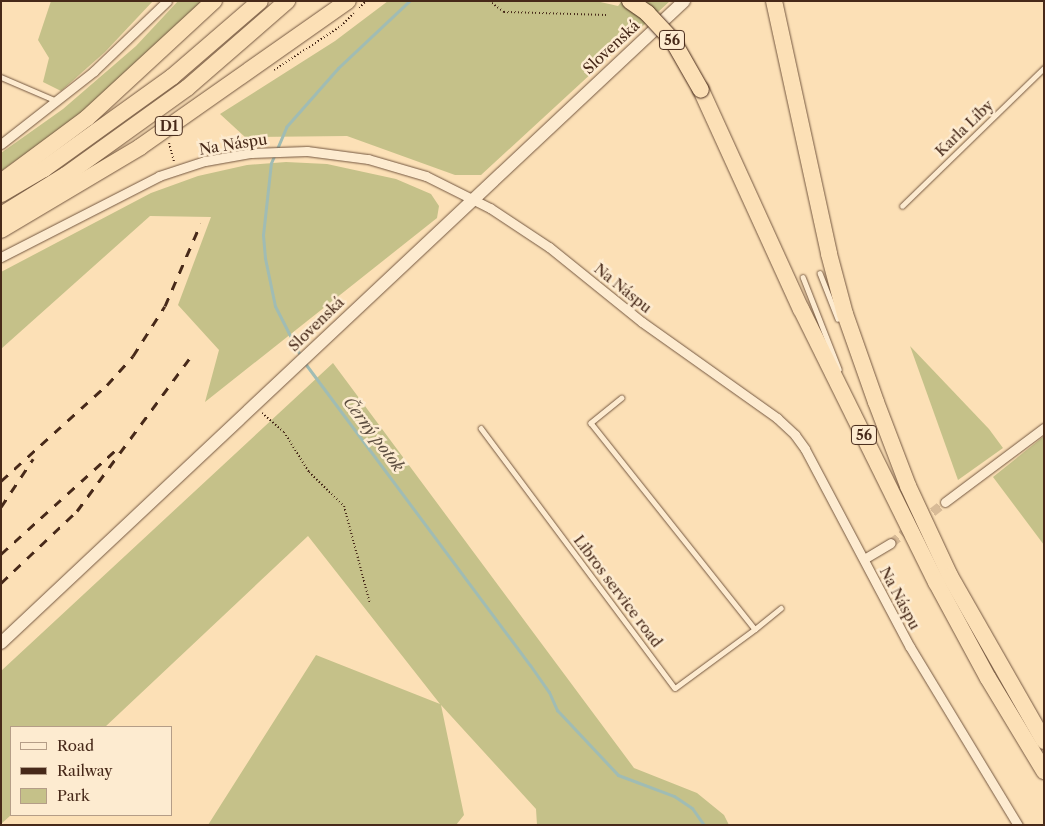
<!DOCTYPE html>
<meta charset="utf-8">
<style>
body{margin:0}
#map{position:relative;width:1045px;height:826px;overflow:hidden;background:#fce0b6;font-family:"Libre Caslon Text",serif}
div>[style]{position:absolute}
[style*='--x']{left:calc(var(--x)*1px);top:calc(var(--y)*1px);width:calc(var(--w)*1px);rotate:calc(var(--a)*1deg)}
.green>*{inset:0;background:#c5c189}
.stream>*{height:3px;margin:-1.5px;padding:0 1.5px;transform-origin:1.5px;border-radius:1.5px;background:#a0bcb4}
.street-tunnel>*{height:9px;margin-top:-4.5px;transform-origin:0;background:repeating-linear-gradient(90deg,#d8bb97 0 9px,transparent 0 13.5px)}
.path>*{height:2px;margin-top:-1px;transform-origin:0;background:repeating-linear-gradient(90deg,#472919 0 1px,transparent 0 3.5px)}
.roads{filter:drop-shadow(0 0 1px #745740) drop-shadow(0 0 1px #745740)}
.lane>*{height:4.5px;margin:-2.25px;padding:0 2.25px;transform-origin:2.25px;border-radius:2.25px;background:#fdebd0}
.street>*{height:9px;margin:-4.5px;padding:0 4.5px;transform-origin:4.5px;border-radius:4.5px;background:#fdebd0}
.secondary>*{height:12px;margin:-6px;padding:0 6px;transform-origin:6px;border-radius:6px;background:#fdebd0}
.highway>*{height:16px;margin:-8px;padding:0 8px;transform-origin:8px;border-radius:8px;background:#fce0b6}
.rail>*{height:3px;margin-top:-1.5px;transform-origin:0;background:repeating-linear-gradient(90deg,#472919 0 9px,transparent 0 18px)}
.bridges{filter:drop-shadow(0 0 1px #472919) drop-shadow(0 0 1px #472919)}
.highway-bridge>*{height:16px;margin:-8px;padding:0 8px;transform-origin:8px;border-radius:8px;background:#fce0b6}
span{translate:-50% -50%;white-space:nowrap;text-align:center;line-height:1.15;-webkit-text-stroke:5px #fdebd0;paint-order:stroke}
.shield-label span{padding:1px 4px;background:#fdebd0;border:1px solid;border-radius:4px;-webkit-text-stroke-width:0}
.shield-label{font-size:14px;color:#472919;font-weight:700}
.street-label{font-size:15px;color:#472919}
.water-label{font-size:16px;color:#5d4e40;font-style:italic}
.frame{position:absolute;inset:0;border:2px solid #472919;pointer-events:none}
.legend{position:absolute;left:10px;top:726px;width:162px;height:90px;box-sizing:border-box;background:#fdebd0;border:1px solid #b49d87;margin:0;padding:6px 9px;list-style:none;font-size:15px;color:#472919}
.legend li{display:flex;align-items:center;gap:10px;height:25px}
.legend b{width:25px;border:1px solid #b49d87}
</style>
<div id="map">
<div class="green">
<i style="clip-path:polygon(51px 1px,153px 1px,105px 52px,61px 91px,43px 82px,49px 58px,38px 40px)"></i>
<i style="clip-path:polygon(178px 1px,205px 1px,145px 60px,68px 124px,1px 171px,1px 153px,63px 109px,136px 46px)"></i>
<i style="clip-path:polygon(388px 1px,596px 1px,618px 6px,622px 1px,670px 1px,481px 175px,455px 175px,347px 136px,245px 137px,220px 114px,335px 41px)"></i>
<i style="clip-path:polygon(286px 162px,327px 164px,396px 179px,431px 194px,439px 206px,437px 218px,205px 402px,219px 350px,178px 305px,211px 217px,150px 216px,1px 349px,1px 272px,151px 193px,198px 176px,247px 165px)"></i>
<i style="clip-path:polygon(910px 346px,989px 429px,1003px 448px,958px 480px)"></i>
<i style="clip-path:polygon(333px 363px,634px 768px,697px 793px,724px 815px,729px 825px,537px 825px,536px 809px,441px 705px,464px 815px,456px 825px,208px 825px,316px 655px,440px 704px,308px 536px,105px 727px,11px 727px,11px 815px,1px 824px,1px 671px)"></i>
<i style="clip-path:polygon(1044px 436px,1044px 545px,993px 477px)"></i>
</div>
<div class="stream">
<i style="--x:301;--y:357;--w:57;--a:-117"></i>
<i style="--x:275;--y:306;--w:49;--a:-101.8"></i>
<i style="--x:265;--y:258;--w:23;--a:-95"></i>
<i style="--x:263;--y:235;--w:72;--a:-83.7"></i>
<i style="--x:271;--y:163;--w:39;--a:-67"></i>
<i style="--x:286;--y:127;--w:79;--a:-48.6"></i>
<i style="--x:338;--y:68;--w:98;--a:-43.3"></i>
<i style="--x:304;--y:362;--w:378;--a:53.3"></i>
<i style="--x:530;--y:665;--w:33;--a:55"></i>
<i style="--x:549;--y:692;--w:20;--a:66"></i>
<i style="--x:557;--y:710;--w:89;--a:46.8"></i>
<i style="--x:618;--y:775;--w:60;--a:20.6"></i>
<i style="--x:674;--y:796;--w:22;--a:34"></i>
<i style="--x:692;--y:808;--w:21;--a:55"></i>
</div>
<div class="street-tunnel">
<i style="--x:922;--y:520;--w:29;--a:-38"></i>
<i style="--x:891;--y:543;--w:26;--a:-39"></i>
</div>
<div class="path">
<i style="--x:489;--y:1;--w:19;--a:36"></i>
<i style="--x:504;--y:12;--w:102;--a:1.7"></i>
<i style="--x:359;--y:8;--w:10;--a:-45"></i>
<i style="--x:274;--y:70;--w:80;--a:-33.3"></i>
<i style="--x:341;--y:26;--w:18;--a:-45"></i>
<i style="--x:169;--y:143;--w:20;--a:75"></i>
<i style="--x:262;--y:413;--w:29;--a:41"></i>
<i style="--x:284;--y:432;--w:47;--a:58"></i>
<i style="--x:309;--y:472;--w:49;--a:44.2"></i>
<i style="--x:344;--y:506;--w:101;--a:75.1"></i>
</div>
<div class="roads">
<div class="lane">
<i style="--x:1;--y:77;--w:61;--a:23.2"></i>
<i style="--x:902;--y:206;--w:198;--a:-44.2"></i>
<i style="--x:820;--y:273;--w:49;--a:68.6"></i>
<i style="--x:803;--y:277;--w:99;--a:68.6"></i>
<i style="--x:622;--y:398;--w:40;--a:141"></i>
<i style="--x:591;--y:423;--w:263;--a:51.5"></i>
<i style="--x:755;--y:629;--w:33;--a:-39"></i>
<i style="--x:481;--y:428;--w:324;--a:53.3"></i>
<i style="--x:675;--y:688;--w:99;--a:-36.4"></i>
</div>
<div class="street">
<i style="--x:1;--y:144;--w:118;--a:-38.1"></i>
<i style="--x:94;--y:71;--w:101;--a:-43.8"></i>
<i style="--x:1;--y:257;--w:178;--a:-27.1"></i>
<i style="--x:159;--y:176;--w:48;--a:-18.1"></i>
<i style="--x:205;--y:161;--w:47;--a:-9.9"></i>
<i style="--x:251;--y:153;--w:56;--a:-2"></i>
<i style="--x:307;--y:151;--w:62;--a:7.5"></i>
<i style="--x:368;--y:159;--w:60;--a:16.3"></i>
<i style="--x:426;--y:176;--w:72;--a:26.6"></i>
<i style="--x:490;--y:208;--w:71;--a:33.5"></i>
<i style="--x:549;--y:247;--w:119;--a:38.9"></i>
<i style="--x:642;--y:322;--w:166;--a:35.4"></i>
<i style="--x:777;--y:418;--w:25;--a:43"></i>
<i style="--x:795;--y:435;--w:17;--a:54"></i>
<i style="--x:805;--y:449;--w:224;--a:62.1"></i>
<i style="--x:910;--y:647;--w:208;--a:58.8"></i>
<i style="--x:945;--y:502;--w:124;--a:-36.8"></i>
<i style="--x:864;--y:559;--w:31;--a:-31"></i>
</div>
<div class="secondary">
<i style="--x:665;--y:19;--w:26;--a:-43"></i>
<i style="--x:1;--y:643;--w:896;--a:-43.19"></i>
</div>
<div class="highway">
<i style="--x:774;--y:1;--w:259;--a:77.7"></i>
<i style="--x:829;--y:254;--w:62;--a:75.1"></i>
<i style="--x:845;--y:314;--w:93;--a:70.6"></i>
<i style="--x:876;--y:402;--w:90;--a:69.1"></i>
<i style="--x:908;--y:486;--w:99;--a:65"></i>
<i style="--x:950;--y:576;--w:190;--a:60.3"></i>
<i style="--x:701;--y:90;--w:241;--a:65.5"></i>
<i style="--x:801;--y:309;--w:305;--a:63.7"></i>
<i style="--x:936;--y:582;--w:109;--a:61.6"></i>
<i style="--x:988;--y:678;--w:109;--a:58.9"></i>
<i style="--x:1;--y:182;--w:107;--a:-36.7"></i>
<i style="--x:87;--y:118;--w:173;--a:-42.7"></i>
<i style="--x:1;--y:194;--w:50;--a:-30.2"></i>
<i style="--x:44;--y:169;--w:158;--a:-35.7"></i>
<i style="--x:172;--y:77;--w:116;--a:-40.8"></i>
<i style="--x:1;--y:215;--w:76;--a:-31.6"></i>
<i style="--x:66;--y:175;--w:149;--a:-35.7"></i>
<i style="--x:187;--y:88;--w:133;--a:-41"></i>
<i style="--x:1;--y:230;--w:162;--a:-30.8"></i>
<i style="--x:140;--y:147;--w:254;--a:-35.1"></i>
</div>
</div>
<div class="rail">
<i style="--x:1;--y:481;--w:143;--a:-42.2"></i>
<i style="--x:107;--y:385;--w:39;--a:-48"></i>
<i style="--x:133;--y:356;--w:59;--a:-57.4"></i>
<i style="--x:165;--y:306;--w:90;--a:-66.6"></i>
<i style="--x:1;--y:507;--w:58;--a:-56.3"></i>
<i style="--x:1;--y:554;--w:158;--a:-42.2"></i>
<i style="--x:1;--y:583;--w:105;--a:-43.5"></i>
<i style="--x:77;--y:511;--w:189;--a:-53.6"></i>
</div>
<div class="bridges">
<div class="highway-bridge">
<i style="--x:630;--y:1;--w:21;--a:35"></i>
<i style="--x:647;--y:13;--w:38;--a:47"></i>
<i style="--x:673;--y:41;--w:56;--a:60.3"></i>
</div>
</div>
<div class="shield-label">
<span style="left:672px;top:40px">56</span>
<span style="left:169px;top:126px">D1</span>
<span style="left:864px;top:435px">56</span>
</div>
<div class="street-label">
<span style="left:611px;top:47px;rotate:-43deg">Slovenská</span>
<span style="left:964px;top:128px;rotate:-44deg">Karla Líby</span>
<span style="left:233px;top:144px;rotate:-9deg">Na Náspu</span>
<span style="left:623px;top:288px;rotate:39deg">Na Náspu</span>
<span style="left:316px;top:324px;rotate:-44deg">Slovenská</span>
<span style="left:618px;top:591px;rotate:53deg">Libros service road</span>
<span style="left:900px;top:598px;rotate:62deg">Na Náspu</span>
</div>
<div class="water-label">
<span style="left:374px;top:434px;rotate:53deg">Černý potok</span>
</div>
<div class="frame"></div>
<ul class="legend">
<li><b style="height:6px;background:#fdebd0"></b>Road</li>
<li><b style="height:6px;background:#472919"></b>Railway</li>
<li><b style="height:14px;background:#c5c189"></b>Park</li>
</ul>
</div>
